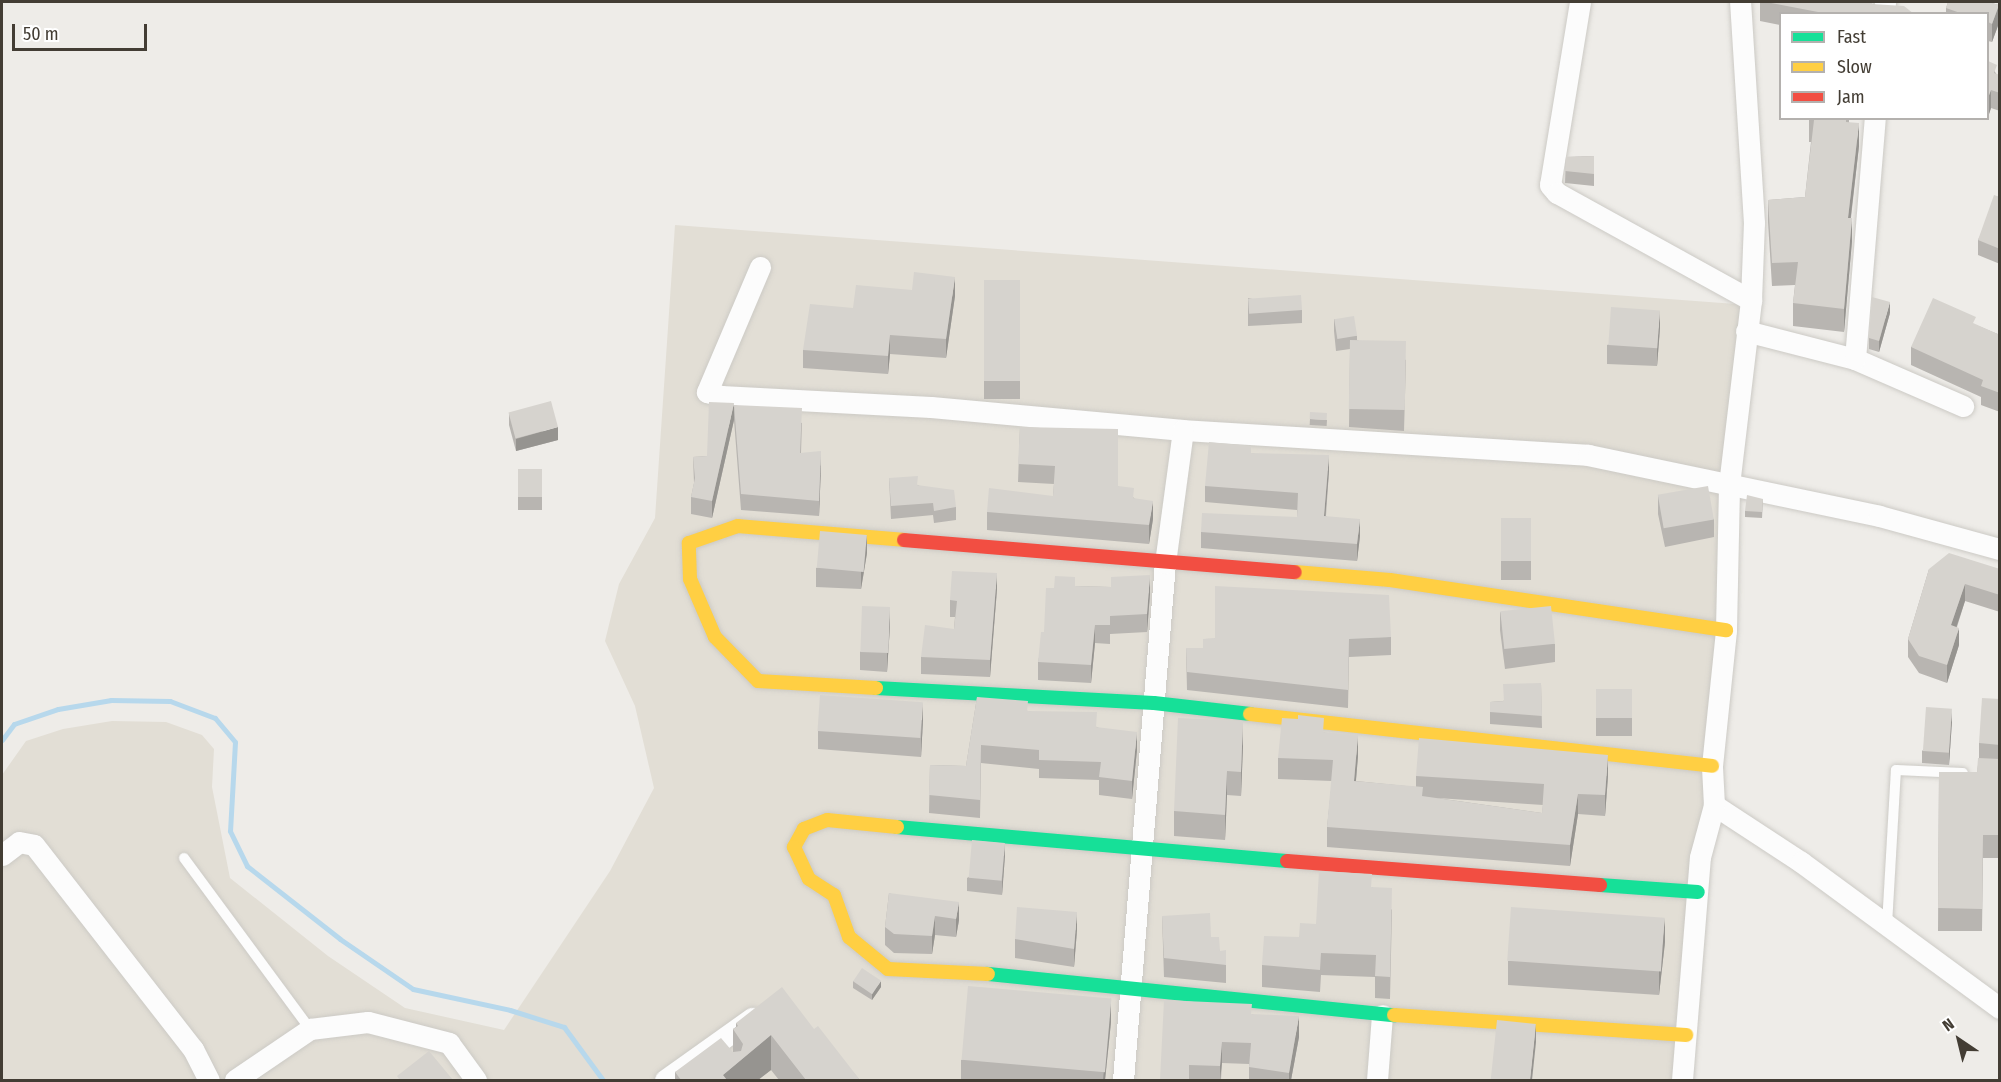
<!DOCTYPE html>
<style>
body{margin:0}
#map{position:relative;width:2001px;height:1082px;overflow:hidden;background:#eeece8;font-family:"Fira Sans Condensed",sans-serif}
div>[style]{position:absolute}
[style*='--x']{left:calc(var(--x)*1px);top:calc(var(--y)*1px);width:calc(var(--w)*1px);rotate:calc(var(--a)*1deg)}
.residential>*{inset:0;background:#e2ded5}
.stream>*{height:5px;margin:-2.5px;padding:0 2.5px;transform-origin:2.5px;border-radius:2.5px;background:#b7d8ec}
.roads{filter:drop-shadow(0 0 2px #cccac5) drop-shadow(0 0 2px #cccac5)}
.lane>*{height:10px;margin:-5px;padding:0 5px;transform-origin:5px;border-radius:5px;background:#fcfcfc}
.street>*{height:21px;margin:-10.5px;padding:0 10.5px;transform-origin:10.5px;border-radius:10.5px;background:#fcfcfc}
.fast>*{height:14px;margin:-7px;padding:0 7px;transform-origin:7px;border-radius:7px;background:#16e098}
.slow>*{height:14px;margin:-7px;padding:0 7px;transform-origin:7px;border-radius:7px;background:#ffcf43}
.jam>*{height:14px;margin:-7px;padding:0 7px;transform-origin:7px;border-radius:7px;background:#f24e42}
.wall>*{inset:0;background:#b8b5b1;transform-origin:0 0}
.shaded-wall>*{inset:0;background:#969490}
.building>*{inset:0;background:#d6d3ce;transform-origin:0 0}
span{translate:-50% -50%;white-space:nowrap;text-align:center;line-height:1.15;-webkit-text-stroke:5px #fff;paint-order:stroke}
.frame{position:absolute;inset:0;border:3px solid #433d34;pointer-events:none}
.legend{position:absolute;left:1779px;top:12px;width:210px;height:108px;box-sizing:border-box;background:#fff;border:2px solid #b4b1ae;margin:0;padding:8px 10px;list-style:none;font-size:18px;color:#433d34}
.legend li{display:flex;align-items:center;gap:12px;height:30px}
.legend b{width:30px;border:2px solid #b4b1ae}
.north{position:absolute;left:1929px;top:1010px;width:60px;height:60px;-webkit-text-stroke:4px #fff;paint-order:stroke;rotate:325deg;font-size:16px;font-weight:700;line-height:24px;text-align:center;color:#433d34}
.north::after{content:'';display:block;margin:auto;width:21px;height:27px;background:#433d34;clip-path:polygon(50% 0,100% 100%,50% 72%,0 100%)}
.scale{position:absolute;left:12px;top:24px;width:135px;height:27px;box-sizing:border-box;border:3px solid #433d34;border-top:0;padding-left:8px;font-size:18px;line-height:21px;white-space:nowrap;color:#433d34;-webkit-text-stroke:4px #fff;paint-order:stroke}
</style>
<div id="map">
<div class="residential">
<i style="clip-path:polygon(675px 225px,1749px 305px,1682px 1080px,2px 1080px,2px 775px,26px 741px,63px 729px,112px 721px,166px 722px,202px 735px,214px 749px,212px 787px,230px 878px,328px 956px,405px 1008px,504px 1030px,610px 871px,654px 788px,635px 706px,605px 641px,619px 584px,655px 518px)"></i>
</div>
<div class="stream">
<i style="--x:2;--y:740;--w:20;--a:-53"></i>
<i style="--x:14;--y:724;--w:46;--a:-18.8"></i>
<i style="--x:58;--y:709;--w:54;--a:-9.6"></i>
<i style="--x:111;--y:700;--w:59;--a:1"></i>
<i style="--x:170;--y:701;--w:48;--a:20.7"></i>
<i style="--x:215;--y:718;--w:31;--a:50"></i>
<i style="--x:235;--y:742;--w:89;--a:93.2"></i>
<i style="--x:230;--y:831;--w:39;--a:64"></i>
<i style="--x:247;--y:866;--w:118;--a:38.1"></i>
<i style="--x:340;--y:939;--w:88;--a:34.4"></i>
<i style="--x:413;--y:989;--w:99;--a:12.2"></i>
<i style="--x:510;--y:1010;--w:57;--a:17.5"></i>
<i style="--x:564;--y:1027;--w:66;--a:53.7"></i>
</div>
<div class="roads">
<div class="lane">
<i style="--x:184;--y:858;--w:212;--a:53.6"></i>
<i style="--x:1887;--y:925;--w:155;--a:-86.7"></i>
<i style="--x:1896;--y:770;--w:67;--a:2.6"></i>
</div>
<div class="street">
<i style="--x:1580;--y:2;--w:185;--a:99.3"></i>
<i style="--x:1550;--y:185;--w:11;--a:49"></i>
<i style="--x:1557;--y:193;--w:222;--a:28.9"></i>
<i style="--x:1884;--y:14;--w:12;--a:-85"></i>
<i style="--x:760;--y:267;--w:136;--a:113"></i>
<i style="--x:707;--y:392;--w:15;--a:16"></i>
<i style="--x:721;--y:396;--w:210;--a:3"></i>
<i style="--x:931;--y:407;--w:253;--a:5.2"></i>
<i style="--x:1183;--y:430;--w:406;--a:3.5"></i>
<i style="--x:1588;--y:455;--w:297;--a:11.8"></i>
<i style="--x:1879;--y:516;--w:125;--a:15.3"></i>
<i style="--x:1746;--y:331;--w:113;--a:14.4"></i>
<i style="--x:1855;--y:359;--w:118;--a:23.5"></i>
<i style="--x:1855;--y:359;--w:242;--a:-85.3"></i>
<i style="--x:1714;--y:805;--w:104;--a:33.2"></i>
<i style="--x:1801;--y:862;--w:247;--a:36.3"></i>
<i style="--x:2;--y:855;--w:21;--a:-37"></i>
<i style="--x:19;--y:842;--w:15;--a:11"></i>
<i style="--x:34;--y:845;--w:259;--a:52.1"></i>
<i style="--x:193;--y:1049;--w:35;--a:63"></i>
<i style="--x:235;--y:1080;--w:91;--a:-34.2"></i>
<i style="--x:310;--y:1029;--w:58;--a:-6.9"></i>
<i style="--x:368;--y:1022;--w:84;--a:14.5"></i>
<i style="--x:449;--y:1043;--w:46;--a:53.9"></i>
<i style="--x:665;--y:1080;--w:107;--a:-35.5"></i>
<i style="--x:1123;--y:1080;--w:519;--a:-85.36"></i>
<i style="--x:1165;--y:563;--w:134;--a:-82.3"></i>
<i style="--x:1377;--y:1080;--w:65;--a:-85.6"></i>
<i style="--x:1682;--y:1080;--w:224;--a:-85.4"></i>
<i style="--x:1700;--y:857;--w:54;--a:-74.9"></i>
<i style="--x:1714;--y:805;--w:39;--a:-93"></i>
<i style="--x:1712;--y:766;--w:137;--a:-84.1"></i>
<i style="--x:1726;--y:630;--w:145;--a:-88.8"></i>
<i style="--x:1729;--y:485;--w:186;--a:-83.2"></i>
<i style="--x:1751;--y:300;--w:77;--a:-87.8"></i>
<i style="--x:1754;--y:223;--w:221;--a:-93.6"></i>
</div>
<div class="fast">
<i style="--x:876;--y:688;--w:278;--a:3.1"></i>
<i style="--x:1154;--y:703;--w:97;--a:6.5"></i>
<i style="--x:897;--y:827;--w:391;--a:5"></i>
<i style="--x:1600;--y:885;--w:98;--a:4.1"></i>
<i style="--x:988;--y:974;--w:408;--a:5.8"></i>
</div>
<div class="slow">
<i style="--x:1295;--y:572;--w:95;--a:4.8"></i>
<i style="--x:1390;--y:580;--w:340;--a:8.5"></i>
<i style="--x:876;--y:688;--w:118;--a:-176.6"></i>
<i style="--x:758;--y:681;--w:62;--a:-134.3"></i>
<i style="--x:715;--y:637;--w:63;--a:-113.3"></i>
<i style="--x:690;--y:579;--w:36;--a:-92"></i>
<i style="--x:689;--y:543;--w:52;--a:-19.1"></i>
<i style="--x:738;--y:526;--w:167;--a:4.8"></i>
<i style="--x:1250;--y:714;--w:465;--a:6.4"></i>
<i style="--x:897;--y:827;--w:70;--a:-174.3"></i>
<i style="--x:827;--y:820;--w:25;--a:159"></i>
<i style="--x:804;--y:829;--w:21;--a:119"></i>
<i style="--x:794;--y:847;--w:35;--a:65"></i>
<i style="--x:809;--y:879;--w:30;--a:33"></i>
<i style="--x:834;--y:895;--w:45;--a:70.3"></i>
<i style="--x:849;--y:937;--w:50;--a:39.4"></i>
<i style="--x:888;--y:969;--w:100;--a:2.9"></i>
<i style="--x:1394;--y:1015;--w:293;--a:3.9"></i>
</div>
<div class="jam">
<i style="--x:904;--y:540;--w:392;--a:4.7"></i>
<i style="--x:1287;--y:861;--w:314;--a:4.4"></i>
</div>
</div>
<div class="wall">
<i style="clip-path:polygon(1760px 2px,1872px 2px,1872px 4px,1914px 14px,1780px 14px,1780px 25px,1760px 21px)"></i>
<i style="clip-path:polygon(1948px 2px,1988px 2px,1999px 5px,1999px 23px,1992px 42px,1988px 41px,1988px 14px,1946px 14px,1946px 8px)"></i>
<i style="clip-path:polygon(1988px 61px,1997px 75px,2000px 93px,2000px 111px,1991px 108px,1988px 117px)"></i>
<i style="clip-path:polygon(1809px 118px,1849px 118px,1849px 122px,1859px 146px,1851px 218px,1852px 241px,1844px 332px,1793px 326px,1793px 303px,1795px 285px,1772px 286px,1768px 222px,1768px 200px,1805px 197px,1811px 142px,1809px 142px)"></i>
<i style="clip-path:polygon(1594px 156px,1594px 186px,1565px 183px,1566px 157px)"></i>
<i style="clip-path:polygon(2000px 197px,2000px 264px,1978px 255px,1978px 240px)"></i>
<i style="left:984px;top:280px;width:36px;height:119px"></i>
<i style="clip-path:polygon(955px 296px,946px 358px,890px 354px,888px 374px,803px 368px,803px 350px,853px 308px)"></i>
<i style="clip-path:polygon(1248px 298px,1302px 310px,1302px 323px,1248px 326px)"></i>
<i style="clip-path:polygon(1890px 313px,1879px 352px,1869px 349px,1869px 338px)"></i>
<i style="clip-path:polygon(1334px 319px,1357px 336px,1357px 340px,1406px 360px,1404px 431px,1349px 427px,1350px 349px,1336px 351px,1334px 331px)"></i>
<i style="clip-path:polygon(1976px 325px,2000px 335px,2000px 412px,1981px 405px,1981px 397px,1911px 365px,1911px 347px)"></i>
<i style="clip-path:polygon(1660px 328px,1657px 366px,1607px 364px,1607px 345px)"></i>
<i style="clip-path:polygon(734px 405px,802px 423px,801px 453px,821px 466px,819px 516px,741px 510px,734px 420px)"></i>
<i style="clip-path:polygon(509px 413px,558px 440px,516px 451px,509px 425px)"></i>
<i style="left:1310px;top:419px;width:17px;height:6px;rotate:3deg"></i>
<i style="clip-path:polygon(734px 420px,712px 518px,691px 514px,691px 497px,694px 483px,693px 457px,707px 456px)"></i>
<i style="clip-path:polygon(1020px 427px,1118px 486px,1134px 498px,1153px 519px,1149px 544px,987px 530px,987px 512px,1053px 496px,1054px 484px,1018px 482px)"></i>
<i style="clip-path:polygon(1251px 453px,1329px 471px,1326px 516px,1360px 536px,1357px 561px,1201px 548px,1201px 532px,1297px 517px,1297px 510px,1205px 502px,1205px 486px)"></i>
<i style="left:518px;top:469px;width:24px;height:41px"></i>
<i style="clip-path:polygon(889px 478px,918px 485px,956px 507px,956px 520px,934px 523px,933px 515px,891px 519px)"></i>
<i style="clip-path:polygon(1658px 496px,1714px 519px,1714px 537px,1665px 547px,1658px 514px)"></i>
<i style="clip-path:polygon(1763px 499px,1762px 518px,1745px 517px,1745px 511px)"></i>
<i style="left:1501px;top:518px;width:30px;height:62px"></i>
<i style="clip-path:polygon(867px 553px,861px 589px,816px 587px,816px 568px)"></i>
<i style="clip-path:polygon(1929px 569px,2000px 569px,2000px 612px,1965px 601px,1957px 627px,1959px 645px,1947px 683px,1919px 673px,1908px 657px,1908px 639px)"></i>
<i style="clip-path:polygon(1111px 577px,1150px 594px,1147px 632px,1110px 634px,1110px 644px,1095px 643px,1091px 683px,1038px 680px,1038px 662px,1054px 588px,1075px 586px,1111px 587px)"></i>
<i style="clip-path:polygon(997px 589px,990px 677px,921px 674px,921px 657px,954px 629px,955px 617px,950px 617px,950px 600px)"></i>
<i style="clip-path:polygon(1500px 612px,1555px 644px,1555px 662px,1505px 669px,1500px 630px)"></i>
<i style="clip-path:polygon(890px 625px,887px 672px,860px 670px,860px 652px)"></i>
<i style="clip-path:polygon(1391px 637px,1391px 655px,1349px 657px,1348px 708px,1187px 690px,1186px 648px,1203px 648px,1203px 639px)"></i>
<i style="clip-path:polygon(1541px 683px,1542px 728px,1490px 724px,1490px 702px,1503px 701px)"></i>
<i style="left:1632px;top:689px;width:47px;height:36px;rotate:90deg"></i>
<i style="clip-path:polygon(977px 697px,1028px 711px,1097px 727px,1137px 750px,1132px 799px,1099px 795px,1099px 780px,1039px 778px,1039px 769px,981px 763px,980px 818px,929px 813px,930px 765px,966px 766px)"></i>
<i style="clip-path:polygon(2000px 699px,2000px 858px,1983px 858px,1982px 931px,1938px 931px,1939px 772px,1977px 772px,1979px 758px,1979px 743px)"></i>
<i style="clip-path:polygon(923px 720px,921px 757px,818px 749px,818px 731px)"></i>
<i style="clip-path:polygon(1952px 721px,1949px 765px,1922px 763px,1922px 751px)"></i>
<i style="clip-path:polygon(evenodd,1324px 732px,1358px 756px,1356px 781px,1416px 787px,1416px 776px,1608px 776px,1605px 816px,1578px 814px,1570px 866px,1327px 847px,1327px 827px,1332px 781px,1278px 779px,1278px 758px,1324px 732px,1437px 798px,1543px 805px,1542px 813px,1437px 798px)"></i>
<i style="clip-path:polygon(1243px 746px,1241px 796px,1227px 795px,1225px 840px,1174px 836px,1174px 811px)"></i>
<i style="clip-path:polygon(1005px 855px,1002px 895px,967px 891px,967px 878px)"></i>
<i style="clip-path:polygon(1372px 887px,1392px 910px,1390px 999px,1375px 998px,1375px 977px,1321px 975px,1320px 992px,1262px 987px,1262px 965px,1316px 924px)"></i>
<i style="clip-path:polygon(889px 893px,959px 920px,956px 937px,935px 935px,932px 954px,894px 953px,885px 945px,885px 927px)"></i>
<i style="clip-path:polygon(1162px 916px,1211px 937px,1220px 951px,1226px 965px,1226px 983px,1164px 977px)"></i>
<i style="clip-path:polygon(1077px 930px,1074px 967px,1015px 958px,1015px 939px)"></i>
<i style="clip-path:polygon(1665px 942px,1659px 995px,1508px 985px,1508px 961px)"></i>
<i style="clip-path:polygon(853px 981px,881px 987px,872px 1000px,853px 988px)"></i>
<i style="clip-path:polygon(1252px 1014px,1299px 1037px,1291px 1080px,1249px 1080px,1249px 1064px,1222px 1063px,1221px 1080px,1160px 1080px)"></i>
<i style="clip-path:polygon(1111px 1022px,1105px 1080px,961px 1080px,961px 1060px)"></i>
<i style="clip-path:polygon(736px 1023px,814px 1029px,860px 1080px,779px 1080px,771px 1070px,758px 1080px,675px 1080px,675px 1072px,733px 1052px,733px 1029px,736px 1027px)"></i>
</div>
<div class="shaded-wall">
<i style="clip-path:polygon(1999px 5px,1999px 23px,1992px 42px,1992px 24px)"></i>
<i style="clip-path:polygon(1991px 90px,1991px 108px,1988px 117px,1988px 98px)"></i>
<i style="clip-path:polygon(1859px 123px,1859px 146px,1848px 240px,1848px 218px)"></i>
<i style="clip-path:polygon(1852px 218px,1852px 241px,1844px 332px,1844px 309px)"></i>
<i style="clip-path:polygon(955px 277px,955px 296px,946px 358px,946px 339px)"></i>
<i style="clip-path:polygon(1890px 302px,1890px 313px,1879px 352px,1879px 341px)"></i>
<i style="clip-path:polygon(1660px 310px,1660px 328px,1657px 366px,1657px 348px)"></i>
<i style="clip-path:polygon(890px 335px,890px 354px,888px 374px,888px 356px)"></i>
<i style="clip-path:polygon(734px 403px,734px 420px,712px 518px,712px 501px)"></i>
<i style="clip-path:polygon(558px 427px,558px 440px,516px 451px,516px 439px)"></i>
<i style="clip-path:polygon(821px 451px,821px 466px,819px 516px,819px 501px)"></i>
<i style="clip-path:polygon(1329px 455px,1329px 471px,1324px 532px,1324px 516px)"></i>
<i style="clip-path:polygon(1153px 501px,1153px 519px,1149px 544px,1149px 525px)"></i>
<i style="clip-path:polygon(1360px 519px,1360px 536px,1357px 561px,1357px 544px)"></i>
<i style="clip-path:polygon(867px 535px,867px 553px,861px 589px,861px 571px)"></i>
<i style="clip-path:polygon(997px 573px,997px 589px,990px 677px,990px 660px)"></i>
<i style="clip-path:polygon(1150px 575px,1150px 594px,1147px 632px,1147px 614px)"></i>
<i style="clip-path:polygon(1965px 584px,1965px 601px,1951px 643px,1951px 625px)"></i>
<i style="clip-path:polygon(890px 607px,890px 625px,887px 672px,887px 653px)"></i>
<i style="clip-path:polygon(1095px 625px,1095px 643px,1091px 683px,1091px 665px)"></i>
<i style="clip-path:polygon(1959px 628px,1959px 645px,1947px 683px,1947px 665px)"></i>
<i style="clip-path:polygon(923px 702px,923px 720px,921px 757px,921px 739px)"></i>
<i style="clip-path:polygon(1952px 709px,1952px 721px,1949px 765px,1949px 752px)"></i>
<i style="clip-path:polygon(1243px 721px,1243px 746px,1241px 796px,1241px 772px)"></i>
<i style="clip-path:polygon(1137px 732px,1137px 750px,1132px 799px,1132px 781px)"></i>
<i style="clip-path:polygon(1358px 735px,1358px 756px,1354px 802px,1354px 781px)"></i>
<i style="clip-path:polygon(1608px 755px,1608px 776px,1605px 816px,1605px 795px)"></i>
<i style="clip-path:polygon(1227px 771px,1227px 795px,1225px 840px,1225px 815px)"></i>
<i style="clip-path:polygon(1578px 794px,1578px 814px,1570px 866px,1570px 845px)"></i>
<i style="clip-path:polygon(1005px 843px,1005px 855px,1002px 895px,1002px 883px)"></i>
<i style="clip-path:polygon(959px 902px,959px 920px,956px 937px,956px 919px)"></i>
<i style="clip-path:polygon(1077px 912px,1077px 930px,1074px 967px,1074px 949px)"></i>
<i style="clip-path:polygon(935px 916px,935px 935px,932px 954px,932px 936px)"></i>
<i style="clip-path:polygon(1665px 918px,1665px 942px,1659px 995px,1659px 971px)"></i>
<i style="clip-path:polygon(881px 981px,881px 987px,872px 1000px,872px 994px)"></i>
<i style="clip-path:polygon(1111px 998px,1111px 1022px,1105px 1080px,1103px 1080px)"></i>
<i style="clip-path:polygon(1299px 1016px,1299px 1037px,1291px 1080px,1289px 1080px,1289px 1073px)"></i>
<i style="clip-path:polygon(1536px 1024px,1536px 1042px,1532px 1080px,1530px 1080px)"></i>
<i style="clip-path:polygon(771px 1035px,771px 1070px,758px 1080px,723px 1080px,723px 1075px)"></i>
<i style="clip-path:polygon(1222px 1042px,1222px 1063px,1220px 1080px,1220px 1066px)"></i>
</div>
<div class="building">
<i style="clip-path:polygon(1766px 2px,1872px 2px,1872px 4px,1904px 6px,1914px 14px,1818px 14px,1818px 12px)"></i>
<i style="clip-path:polygon(1948px 2px,1988px 2px,1999px 5px,1992px 24px,1988px 22px,1988px 14px,1963px 14px,1946px 8px)"></i>
<i style="clip-path:polygon(1988px 61px,1997px 65px,1994px 73px,2000px 75px,2000px 93px,1991px 90px,1988px 98px)"></i>
<i style="clip-path:polygon(1809px 118px,1846px 118px,1846px 122px,1859px 123px,1848px 218px,1852px 218px,1844px 309px,1793px 303px,1798px 262px,1772px 263px,1768px 200px,1805px 197px,1814px 120px,1809px 119px)"></i>
<i style="clip-path:polygon(1594px 156px,1594px 174px,1565px 171px,1566px 157px)"></i>
<i style="clip-path:polygon(1994px 195px,2000px 197px,2000px 249px,1978px 240px)"></i>
<i style="clip-path:polygon(914px 272px,955px 277px,946px 339px,890px 335px,888px 356px,803px 350px,810px 304px,853px 308px,856px 285px,912px 290px)"></i>
<i style="left:984px;top:280px;width:36px;height:101px"></i>
<i style="left:1301px;top:295px;width:15px;height:53px;rotate:86deg"></i>
<i style="clip-path:polygon(1872px 297px,1890px 302px,1879px 341px,1869px 338px)"></i>
<i style="clip-path:polygon(1933px 298px,1976px 317px,1973px 323px,2000px 335px,2000px 393px,1981px 386px,1983px 380px,1911px 347px)"></i>
<i style="left:1611px;top:307px;width:49px;height:38px;rotate:4deg"></i>
<i style="left:1354px;top:316px;width:20px;height:20px;rotate:81deg"></i>
<i style="left:1350px;top:340px;width:56px;height:69px;rotate:1deg"></i>
<i style="left:551px;top:401px;width:27px;height:44px;rotate:75deg"></i>
<i style="clip-path:polygon(709px 402px,734px 403px,712px 501px,691px 497px,695px 478px,693px 457px,707px 456px)"></i>
<i style="clip-path:polygon(734px 405px,802px 408px,800px 453px,821px 451px,819px 501px,741px 494px)"></i>
<i style="left:1310px;top:412px;width:17px;height:7px;rotate:3deg"></i>
<i style="clip-path:polygon(1020px 427px,1118px 429px,1118px 486px,1134px 488px,1133px 498px,1153px 501px,1149px 525px,987px 512px,989px 488px,1053px 496px,1055px 466px,1018px 464px)"></i>
<i style="clip-path:polygon(1209px 442px,1251px 446px,1251px 453px,1329px 455px,1324px 516px,1360px 519px,1357px 544px,1201px 532px,1202px 513px,1297px 517px,1298px 493px,1205px 486px)"></i>
<i style="left:518px;top:469px;width:24px;height:28px"></i>
<i style="clip-path:polygon(918px 476px,917px 485px,954px 490px,956px 507px,934px 511px,933px 503px,891px 506px,889px 478px)"></i>
<i style="left:1708px;top:486px;width:34px;height:51px;rotate:80deg"></i>
<i style="clip-path:polygon(1747px 495px,1763px 499px,1762px 512px,1745px 511px)"></i>
<i style="left:1501px;top:518px;width:30px;height:43px"></i>
<i style="left:820px;top:531px;width:47px;height:37px;rotate:5deg"></i>
<i style="clip-path:polygon(1949px 553px,2000px 569px,2000px 595px,1965px 584px,1951px 625px,1959px 628px,1947px 665px,1919px 656px,1908px 639px,1929px 569px)"></i>
<i style="clip-path:polygon(952px 571px,997px 573px,990px 660px,921px 657px,925px 625px,954px 629px,957px 601px,950px 600px)"></i>
<i style="clip-path:polygon(1150px 575px,1147px 614px,1110px 616px,1110px 625px,1095px 625px,1091px 665px,1038px 662px,1041px 632px,1044px 632px,1046px 588px,1054px 588px,1055px 576px,1075px 577px,1075px 586px,1111px 587px,1111px 577px)"></i>
<i style="clip-path:polygon(1215px 586px,1389px 595px,1391px 637px,1349px 639px,1348px 690px,1187px 672px,1186px 648px,1203px 648px,1203px 639px,1215px 638px)"></i>
<i style="left:862px;top:606px;width:28px;height:46px;rotate:2deg"></i>
<i style="left:1551px;top:606px;width:38px;height:51px;rotate:84deg"></i>
<i style="clip-path:polygon(1541px 683px,1542px 716px,1490px 712px,1490px 702px,1504px 701px,1503px 684px)"></i>
<i style="left:1632px;top:689px;width:29px;height:36px;rotate:90deg"></i>
<i style="left:820px;top:695px;width:103px;height:36px;rotate:4deg"></i>
<i style="clip-path:polygon(977px 697px,1028px 701px,1027px 711px,1097px 712px,1096px 727px,1137px 732px,1132px 781px,1099px 777px,1101px 762px,1039px 760px,1039px 750px,981px 745px,980px 800px,929px 795px,930px 765px,966px 766px)"></i>
<i style="clip-path:polygon(1982px 698px,2000px 699px,2000px 745px,1979px 743px)"></i>
<i style="left:1926px;top:707px;width:26px;height:44px;rotate:4deg"></i>
<i style="clip-path:polygon(1298px 715px,1324px 718px,1323px 732px,1358px 735px,1354px 781px,1423px 787px,1422px 796px,1542px 813px,1544px 784px,1416px 776px,1419px 738px,1608px 755px,1605px 795px,1578px 794px,1570px 845px,1327px 827px,1333px 760px,1278px 758px,1282px 718px,1298px 719px)"></i>
<i style="clip-path:polygon(1178px 718px,1243px 721px,1241px 772px,1227px 771px,1225px 815px,1174px 811px)"></i>
<i style="clip-path:polygon(1978px 758px,2000px 759px,2000px 835px,1983px 835px,1982px 909px,1938px 908px,1939px 772px,1977px 772px)"></i>
<i style="left:972px;top:840px;width:33px;height:38px;rotate:5deg"></i>
<i style="clip-path:polygon(1319px 871px,1372px 874px,1371px 887px,1392px 888px,1390px 977px,1375px 976px,1376px 955px,1321px 953px,1320px 970px,1262px 965px,1264px 936px,1299px 937px,1300px 923px,1316px 924px)"></i>
<i style="clip-path:polygon(889px 893px,959px 902px,956px 919px,935px 916px,932px 936px,894px 934px,885px 927px)"></i>
<i style="clip-path:polygon(1017px 907px,1077px 912px,1074px 949px,1015px 939px)"></i>
<i style="left:1511px;top:907px;width:154px;height:54px;rotate:4deg"></i>
<i style="clip-path:polygon(1210px 913px,1211px 937px,1219px 937px,1220px 951px,1226px 950px,1226px 965px,1164px 958px,1162px 916px)"></i>
<i style="left:862px;top:968px;width:23px;height:16px;rotate:34deg"></i>
<i style="left:968px;top:986px;width:144px;height:74px;rotate:5deg"></i>
<i style="clip-path:polygon(782px 987px,814px 1029px,818px 1026px,860px 1080px,806px 1080px,771px 1035px,723px 1075px,727px 1080px,681px 1080px,675px 1072px,721px 1038px,733px 1052px,741px 1051px,743px 1044px,733px 1029px,738px 1026px,736px 1023px)"></i>
<i style="clip-path:polygon(1164px 1000px,1252px 1004px,1251px 1014px,1299px 1016px,1289px 1073px,1249px 1067px,1251px 1043px,1222px 1042px,1220px 1066px,1189px 1065px,1189px 1080px,1160px 1080px)"></i>
<i style="left:1497px;top:1020px;width:39px;height:60px;rotate:6deg"></i>
<i style="clip-path:polygon(429px 1051px,453px 1080px,398px 1080px,399px 1079px,397px 1076px)"></i>
</div>
<div class="frame"></div>
<ul class="legend">
<li><b style="height:8px;background:#16e098"></b>Fast</li>
<li><b style="height:8px;background:#ffcf43"></b>Slow</li>
<li><b style="height:8px;background:#f24e42"></b>Jam</li>
</ul>
<div class="north">N</div>
<div class="scale">50 m</div>
</div>
